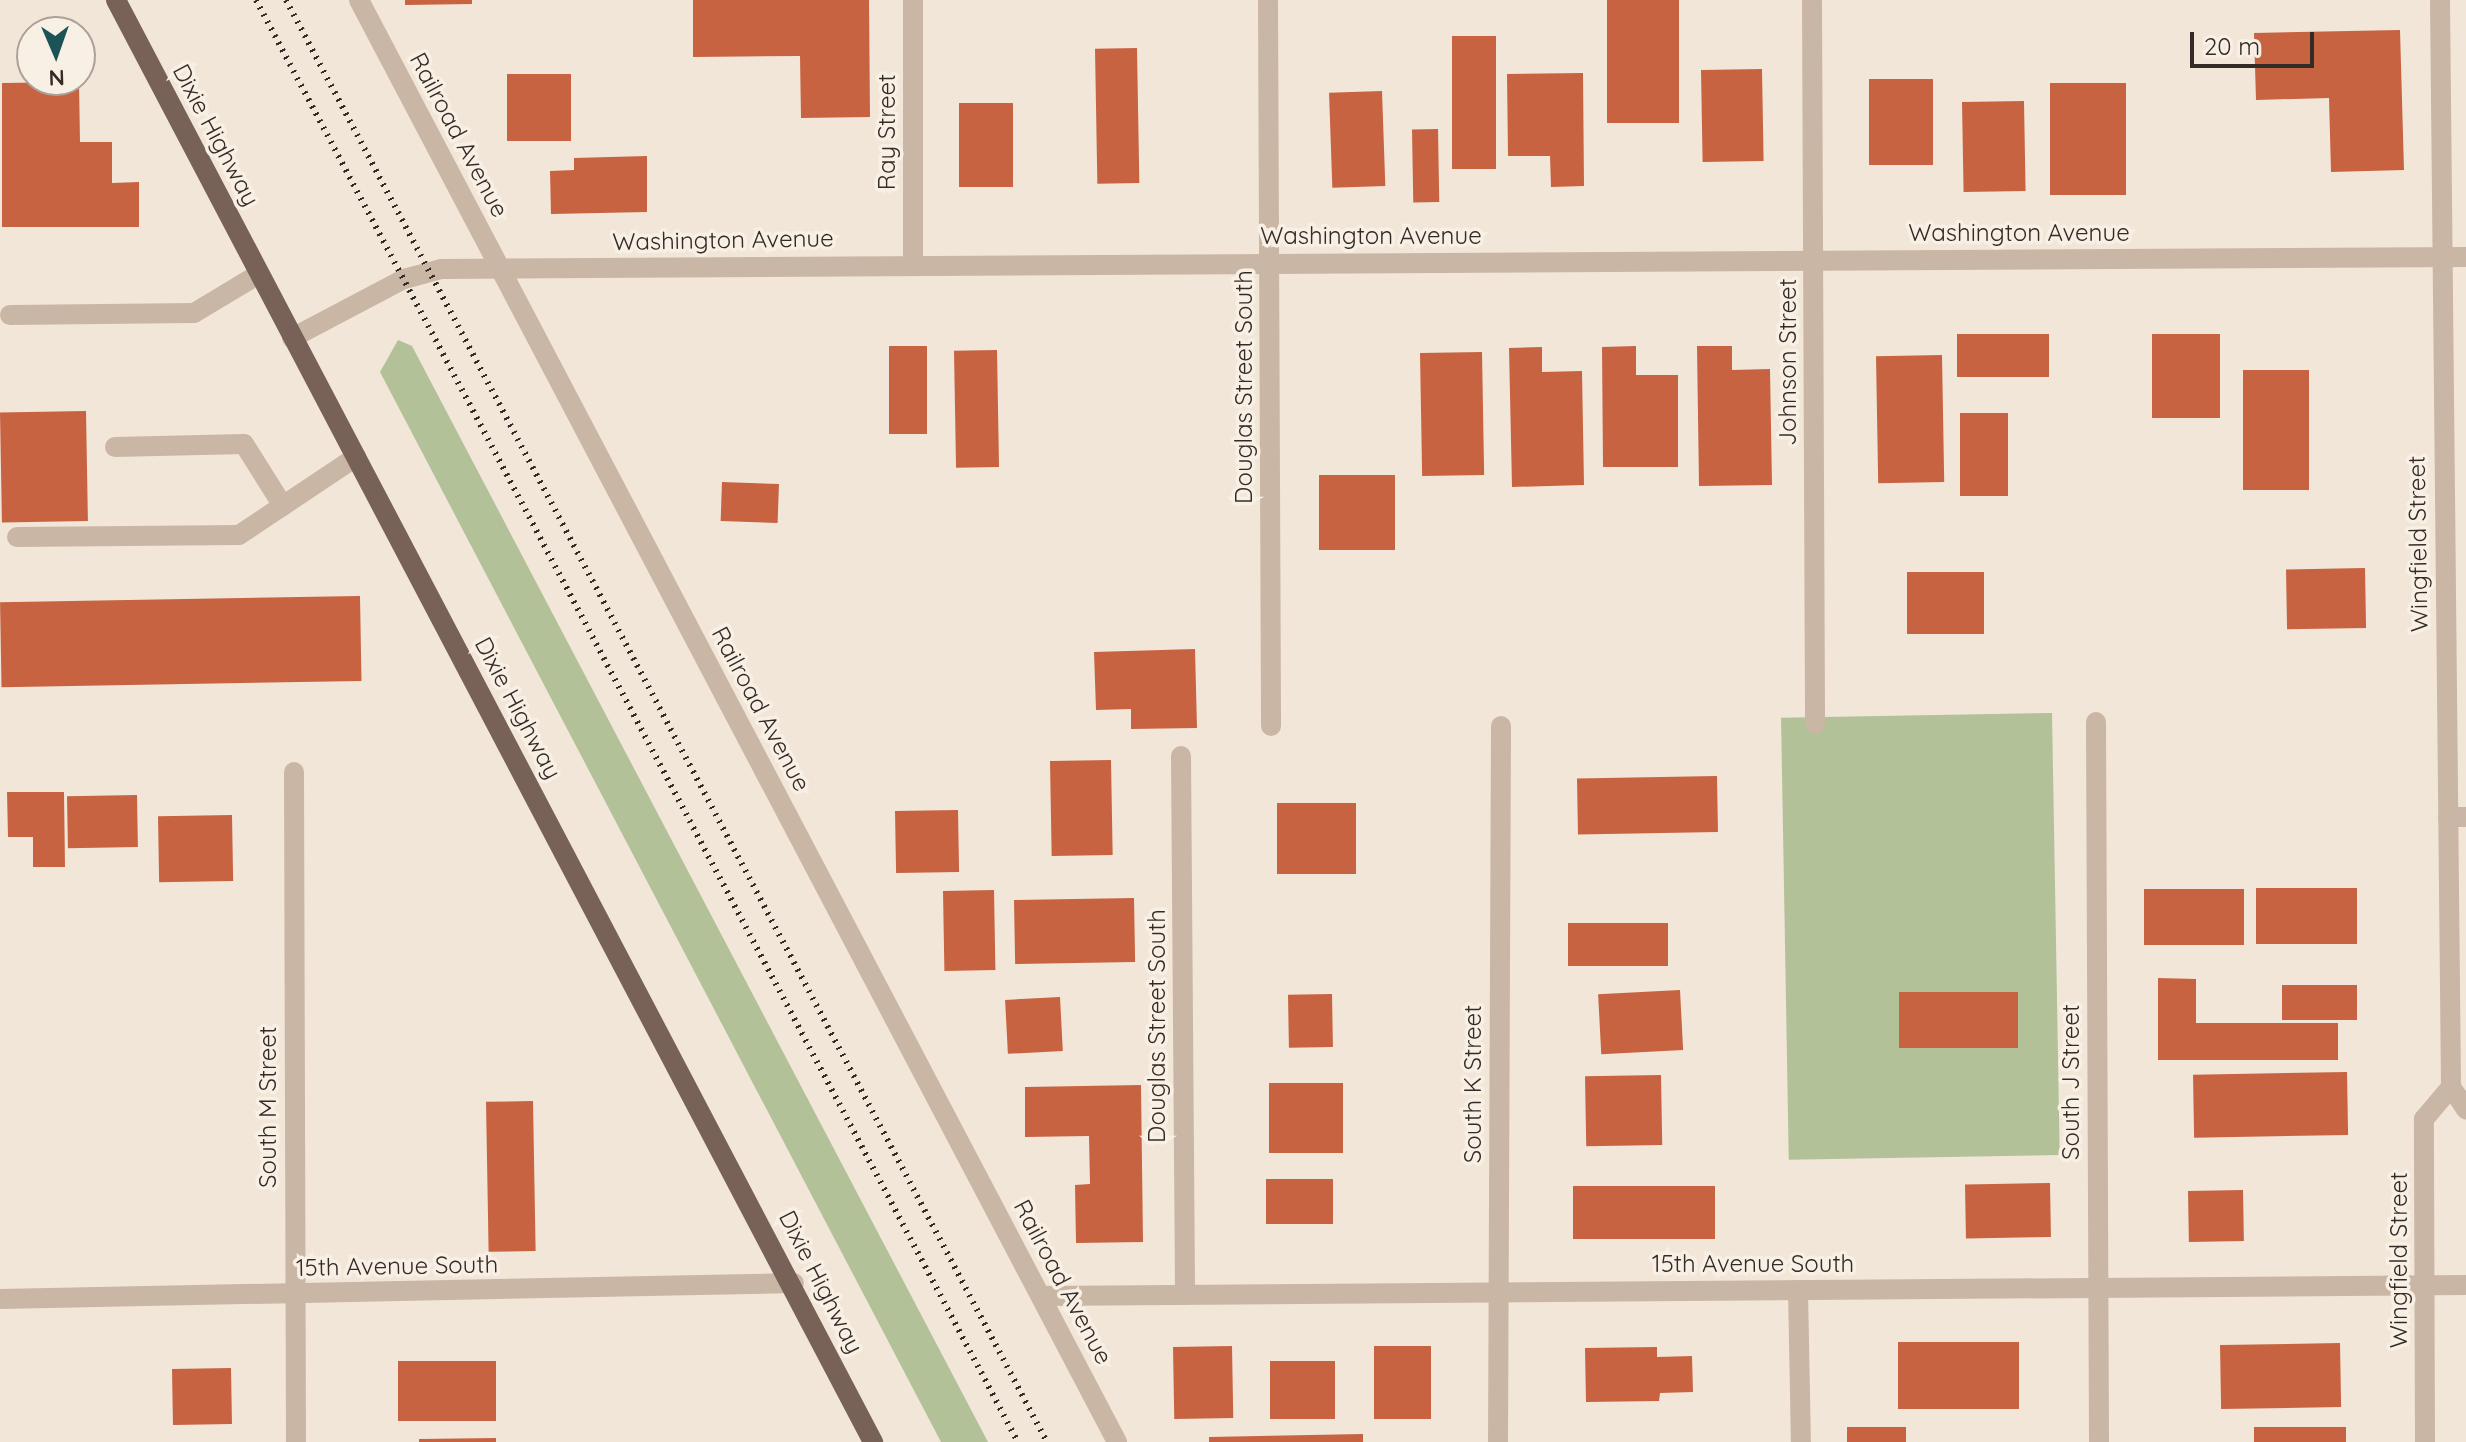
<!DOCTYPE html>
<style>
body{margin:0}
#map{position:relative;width:2466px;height:1442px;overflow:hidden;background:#f2e6d9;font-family:Quicksand,sans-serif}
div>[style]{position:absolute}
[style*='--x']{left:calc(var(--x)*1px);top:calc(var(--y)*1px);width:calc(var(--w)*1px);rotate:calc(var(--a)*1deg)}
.green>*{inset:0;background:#b3c199;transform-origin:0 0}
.building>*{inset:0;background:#c76341;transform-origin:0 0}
.service>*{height:20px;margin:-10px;padding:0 10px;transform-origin:10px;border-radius:10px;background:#cab6a5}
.minor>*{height:20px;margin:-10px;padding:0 10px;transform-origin:10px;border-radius:10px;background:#cab6a5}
.primary>*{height:20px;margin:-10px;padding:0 10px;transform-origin:10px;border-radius:10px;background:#786257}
.rail>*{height:6px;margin-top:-3px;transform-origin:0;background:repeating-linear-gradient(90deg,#352b26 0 2px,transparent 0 8px)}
span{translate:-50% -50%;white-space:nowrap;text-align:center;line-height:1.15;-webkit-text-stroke:7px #f9f0e5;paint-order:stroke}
.street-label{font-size:24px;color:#352b26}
.north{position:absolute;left:16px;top:16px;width:80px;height:80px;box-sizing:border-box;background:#f9f0e5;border:2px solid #aba199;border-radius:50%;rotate:178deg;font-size:22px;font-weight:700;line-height:32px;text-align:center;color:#352b26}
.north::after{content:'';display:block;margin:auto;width:28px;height:36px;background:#1c5357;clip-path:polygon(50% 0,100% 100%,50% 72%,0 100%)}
.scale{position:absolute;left:2190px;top:32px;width:124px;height:36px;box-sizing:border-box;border:4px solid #352b26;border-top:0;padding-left:10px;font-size:24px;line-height:28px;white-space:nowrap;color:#352b26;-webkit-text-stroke:6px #f9f0e5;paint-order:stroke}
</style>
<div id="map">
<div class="green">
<i style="clip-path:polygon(398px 340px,412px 346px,988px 1442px,941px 1442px,380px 372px)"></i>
<i style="left:2052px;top:713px;width:442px;height:271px;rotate:89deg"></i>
</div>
<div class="building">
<i style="clip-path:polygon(405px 0,472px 0,472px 4px,405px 5px)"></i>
<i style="clip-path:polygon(693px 0,869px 0,870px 117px,801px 118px,800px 56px,693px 57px)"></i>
<i style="left:1607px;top:0;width:72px;height:123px"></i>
<i style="clip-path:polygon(2400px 30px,2404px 170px,2331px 172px,2329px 98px,2256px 100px,2254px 33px)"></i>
<i style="left:1452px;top:36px;width:44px;height:133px"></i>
<i style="left:1137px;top:48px;width:135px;height:42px;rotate:89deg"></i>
<i style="left:1762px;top:69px;width:92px;height:61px;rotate:89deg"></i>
<i style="clip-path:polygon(1583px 73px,1584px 186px,1551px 187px,1550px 156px,1508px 156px,1507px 74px)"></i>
<i style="left:571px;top:74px;width:67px;height:64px;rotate:90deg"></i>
<i style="left:1933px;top:79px;width:86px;height:64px;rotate:90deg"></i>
<i style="clip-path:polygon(79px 82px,80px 142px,112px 142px,112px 183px,139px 182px,139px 227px,2px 227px,2px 83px)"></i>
<i style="left:2050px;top:83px;width:76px;height:112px"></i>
<i style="left:1382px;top:91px;width:95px;height:53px;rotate:88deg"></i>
<i style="left:2024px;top:101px;width:90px;height:62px;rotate:89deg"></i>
<i style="left:959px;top:103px;width:54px;height:84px"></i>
<i style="left:1438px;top:129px;width:73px;height:26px;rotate:89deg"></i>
<i style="clip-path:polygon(647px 156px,647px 212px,551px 214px,550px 171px,574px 170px,574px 158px)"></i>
<i style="left:2049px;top:334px;width:43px;height:92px;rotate:90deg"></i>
<i style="left:2152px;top:334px;width:68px;height:84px"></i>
<i style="left:889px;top:346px;width:38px;height:88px"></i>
<i style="clip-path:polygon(1636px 346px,1636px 375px,1678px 375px,1678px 467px,1603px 467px,1602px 347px)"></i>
<i style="clip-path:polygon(1697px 346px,1732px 346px,1732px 370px,1770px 369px,1772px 485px,1699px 486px)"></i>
<i style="clip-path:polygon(1542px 347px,1542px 372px,1582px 371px,1584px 485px,1512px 487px,1509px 348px)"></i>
<i style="left:997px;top:350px;width:117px;height:43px;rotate:89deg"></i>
<i style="left:1482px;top:352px;width:123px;height:62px;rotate:89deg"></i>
<i style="left:1942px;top:355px;width:127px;height:66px;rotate:89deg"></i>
<i style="left:2309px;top:370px;width:120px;height:66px;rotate:90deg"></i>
<i style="left:86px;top:411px;width:110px;height:86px;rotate:89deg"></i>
<i style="left:1960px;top:413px;width:48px;height:83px"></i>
<i style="left:1319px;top:475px;width:76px;height:75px"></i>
<i style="left:722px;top:482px;width:57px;height:39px;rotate:2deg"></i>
<i style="left:2365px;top:568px;width:60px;height:79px;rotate:89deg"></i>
<i style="left:1984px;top:572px;width:62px;height:77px;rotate:90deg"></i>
<i style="left:360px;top:596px;width:85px;height:360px;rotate:89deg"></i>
<i style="clip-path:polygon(1195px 649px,1197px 728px,1131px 729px,1131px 709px,1096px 710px,1094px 652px)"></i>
<i style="left:1111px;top:760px;width:95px;height:61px;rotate:89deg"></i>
<i style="left:1717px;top:776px;width:56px;height:140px;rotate:89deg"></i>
<i style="clip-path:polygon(7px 792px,64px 792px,65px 867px,33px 867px,33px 837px,8px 837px)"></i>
<i style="left:137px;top:795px;width:52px;height:70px;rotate:89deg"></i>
<i style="left:1356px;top:803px;width:71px;height:79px;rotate:90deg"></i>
<i style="left:958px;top:810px;width:62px;height:63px;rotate:89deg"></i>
<i style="left:232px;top:815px;width:66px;height:74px;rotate:89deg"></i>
<i style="left:2357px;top:888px;width:56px;height:101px;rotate:90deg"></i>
<i style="left:2244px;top:889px;width:56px;height:100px;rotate:90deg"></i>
<i style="left:994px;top:890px;width:80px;height:51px;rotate:89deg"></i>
<i style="left:1134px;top:898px;width:64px;height:120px;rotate:89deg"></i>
<i style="left:1568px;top:923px;width:100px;height:43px"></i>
<i style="clip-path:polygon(2158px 978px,2196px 979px,2196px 1023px,2338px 1023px,2338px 1060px,2158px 1060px)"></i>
<i style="left:2282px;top:985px;width:75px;height:35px"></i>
<i style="left:1680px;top:990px;width:60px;height:82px;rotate:87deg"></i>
<i style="left:1899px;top:992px;width:119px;height:56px"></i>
<i style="left:1332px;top:994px;width:53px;height:44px;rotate:89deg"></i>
<i style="left:1060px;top:997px;width:54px;height:55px;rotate:87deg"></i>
<i style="left:2347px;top:1072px;width:63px;height:154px;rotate:89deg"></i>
<i style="left:1661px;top:1075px;width:70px;height:76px;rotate:89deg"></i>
<i style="left:1269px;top:1083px;width:74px;height:70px"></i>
<i style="clip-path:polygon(1141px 1085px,1143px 1242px,1076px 1243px,1075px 1185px,1090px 1184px,1089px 1136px,1025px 1137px,1025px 1087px)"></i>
<i style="left:533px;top:1101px;width:150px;height:47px;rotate:89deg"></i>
<i style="left:1266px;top:1179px;width:67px;height:45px"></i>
<i style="left:2050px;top:1183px;width:54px;height:85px;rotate:89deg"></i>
<i style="left:1715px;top:1186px;width:53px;height:142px;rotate:90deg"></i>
<i style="left:2243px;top:1190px;width:51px;height:55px;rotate:89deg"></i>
<i style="left:2019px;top:1342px;width:67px;height:121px;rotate:90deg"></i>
<i style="left:2340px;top:1343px;width:64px;height:120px;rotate:89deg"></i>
<i style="left:1232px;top:1346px;width:72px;height:59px;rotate:89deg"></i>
<i style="left:1431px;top:1346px;width:73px;height:57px;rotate:90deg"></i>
<i style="clip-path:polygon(1657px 1347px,1657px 1357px,1692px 1356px,1693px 1392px,1660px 1393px,1659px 1401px,1586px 1402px,1585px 1348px)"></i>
<i style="left:496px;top:1361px;width:60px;height:98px;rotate:90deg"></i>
<i style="left:1270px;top:1361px;width:65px;height:58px"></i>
<i style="left:231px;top:1368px;width:56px;height:59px;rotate:89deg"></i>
<i style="left:1906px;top:1427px;width:15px;height:59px;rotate:90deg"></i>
<i style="left:2254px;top:1427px;width:92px;height:15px"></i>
<i style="clip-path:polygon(1363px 1434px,1363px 1442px,1209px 1442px,1209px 1437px)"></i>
<i style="clip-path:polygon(496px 1438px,496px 1442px,419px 1442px,419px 1439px)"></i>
</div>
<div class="service">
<i style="--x:10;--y:315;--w:184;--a:-0.6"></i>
<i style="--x:194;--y:313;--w:76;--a:-31"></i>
<i style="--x:115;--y:447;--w:129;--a:-1.3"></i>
<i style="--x:244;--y:444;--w:73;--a:57.8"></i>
<i style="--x:17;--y:537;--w:222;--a:-0.5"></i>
<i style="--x:239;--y:535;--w:141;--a:-33.7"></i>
<i style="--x:2448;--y:817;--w:18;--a:0"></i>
<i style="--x:1798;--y:1290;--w:152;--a:88.9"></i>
</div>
<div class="minor">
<i style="--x:359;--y:0;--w:1629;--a:62.27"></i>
<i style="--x:913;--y:0;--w:264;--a:90"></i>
<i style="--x:1268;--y:0;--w:726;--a:89.76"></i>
<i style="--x:1812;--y:0;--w:724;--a:89.76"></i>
<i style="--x:2440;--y:0;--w:1087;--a:89.42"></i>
<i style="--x:2451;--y:1087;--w:27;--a:56"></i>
<i style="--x:292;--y:338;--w:127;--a:-27.8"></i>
<i style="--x:404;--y:279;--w:39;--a:-15"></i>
<i style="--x:442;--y:269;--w:2024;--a:-0.34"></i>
<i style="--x:2096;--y:722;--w:720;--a:89.76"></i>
<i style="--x:1181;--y:756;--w:539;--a:89.57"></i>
<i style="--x:294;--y:772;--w:670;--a:89.83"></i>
<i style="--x:1041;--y:1296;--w:1425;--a:-0.44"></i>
<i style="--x:0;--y:1299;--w:794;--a:-1.15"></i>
<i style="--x:1498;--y:1442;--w:716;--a:-89.76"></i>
<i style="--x:2425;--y:1442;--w:323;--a:-90.2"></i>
<i style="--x:2424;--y:1119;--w:42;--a:-49.8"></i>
</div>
<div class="primary">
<i style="--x:116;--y:0;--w:1629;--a:62.3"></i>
</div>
<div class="rail">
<i style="--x:256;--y:0;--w:1631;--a:62.15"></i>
<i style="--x:286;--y:0;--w:1630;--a:62.18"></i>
</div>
<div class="street-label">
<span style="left:887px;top:132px;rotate:-90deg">Ray Street</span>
<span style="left:216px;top:135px;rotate:62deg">Dixie Highway</span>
<span style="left:459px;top:135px;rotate:62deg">Railroad Avenue</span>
<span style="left:2019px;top:233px">Washington Avenue</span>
<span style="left:1371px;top:236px">Washington Avenue</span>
<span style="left:723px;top:240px;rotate:-1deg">Washington Avenue</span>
<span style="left:1788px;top:362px;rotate:-90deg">Johnson Street</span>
<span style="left:1244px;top:387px;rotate:-90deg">Douglas Street South</span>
<span style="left:2418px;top:544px;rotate:-91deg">Wingfield Street</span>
<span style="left:518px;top:708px;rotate:62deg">Dixie Highway</span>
<span style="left:761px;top:709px;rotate:62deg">Railroad Avenue</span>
<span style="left:1157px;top:1026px;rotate:-90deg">Douglas Street South</span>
<span style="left:2071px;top:1082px;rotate:-90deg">South J Street</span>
<span style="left:1473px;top:1084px;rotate:-90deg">South K Street</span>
<span style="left:268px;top:1107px;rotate:-90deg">South M Street</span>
<span style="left:2399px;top:1260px;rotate:-90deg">Wingfield Street</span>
<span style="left:1753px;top:1264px">15th Avenue South</span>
<span style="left:397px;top:1266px;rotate:-1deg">15th Avenue South</span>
<span style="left:821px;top:1282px;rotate:63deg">Dixie Highway</span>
<span style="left:1063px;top:1282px;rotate:62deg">Railroad Avenue</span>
</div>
<div class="north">N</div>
<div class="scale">20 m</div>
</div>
